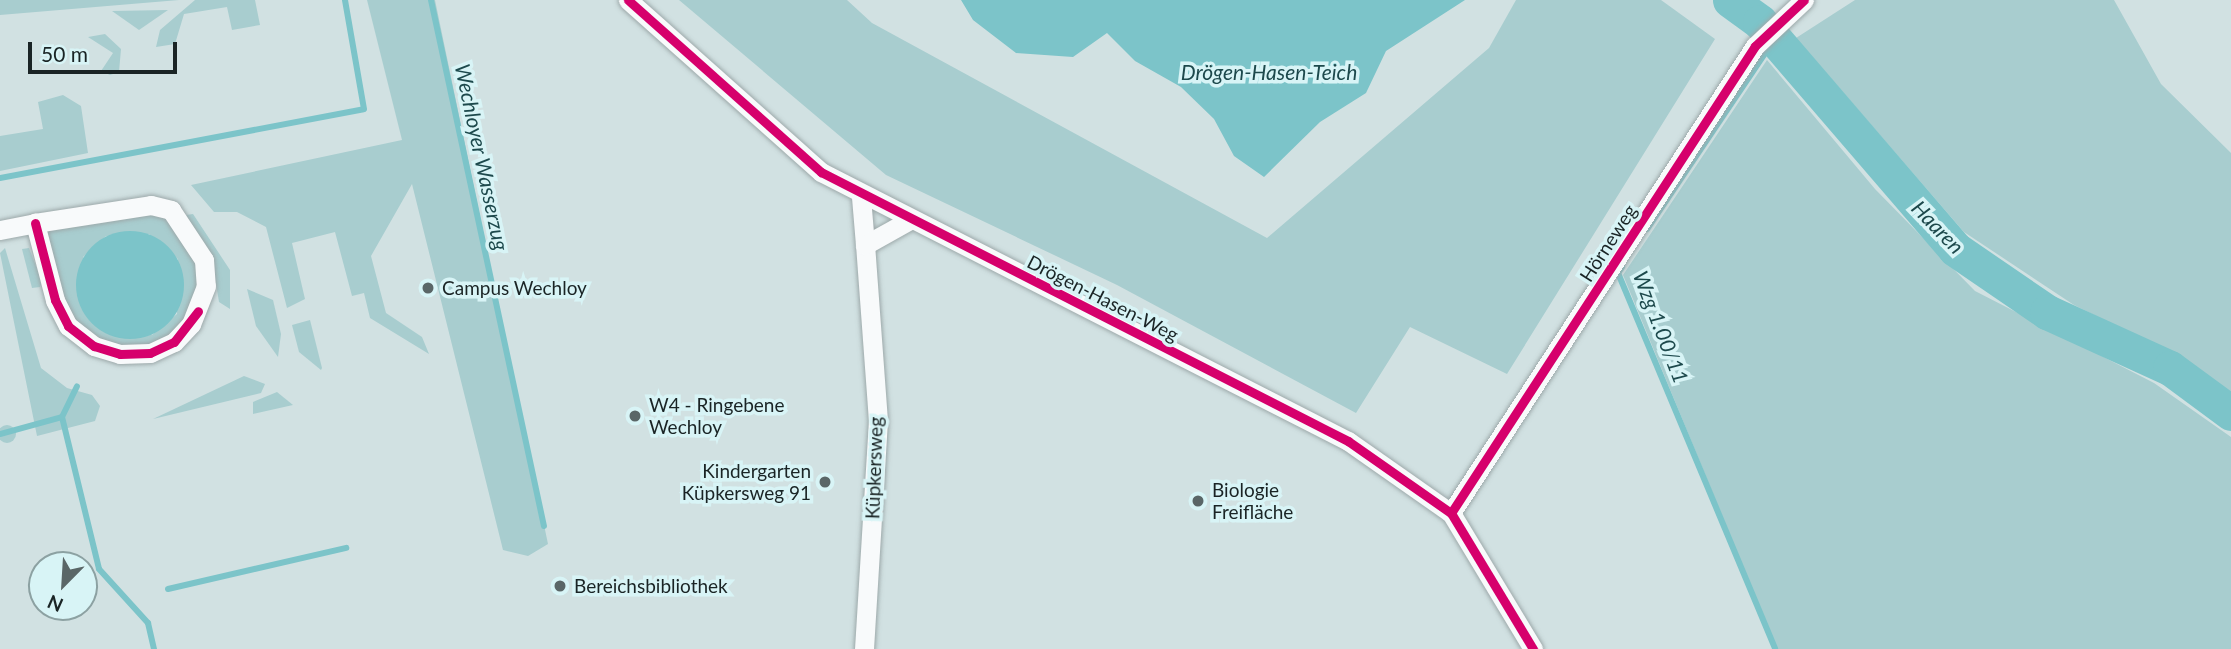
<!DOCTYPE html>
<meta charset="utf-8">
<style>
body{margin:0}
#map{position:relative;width:2231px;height:649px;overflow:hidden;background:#d1e1e2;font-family:Lato,sans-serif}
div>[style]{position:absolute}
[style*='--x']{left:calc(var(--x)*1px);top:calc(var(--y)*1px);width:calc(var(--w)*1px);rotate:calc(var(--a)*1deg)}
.green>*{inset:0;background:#a8cdcf}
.round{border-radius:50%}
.water>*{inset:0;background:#7cc4c9}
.stream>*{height:6px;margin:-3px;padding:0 3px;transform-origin:3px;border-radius:3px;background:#7cc4c9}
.river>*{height:35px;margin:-17.5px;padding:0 17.5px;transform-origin:17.5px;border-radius:17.5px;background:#7cc4c9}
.roads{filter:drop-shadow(0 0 2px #9da9aa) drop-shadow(0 0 2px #9da9aa)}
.minor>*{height:19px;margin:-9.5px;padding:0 9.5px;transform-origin:9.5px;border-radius:9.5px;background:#f8fafb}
.cycleway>*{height:9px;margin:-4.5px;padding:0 4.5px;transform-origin:4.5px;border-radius:4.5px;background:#d6006c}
.dots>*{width:19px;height:19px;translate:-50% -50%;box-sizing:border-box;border:4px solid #d8f4f6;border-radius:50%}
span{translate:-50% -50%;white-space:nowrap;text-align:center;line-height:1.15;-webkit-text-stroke:7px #d8f4f6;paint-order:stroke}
.street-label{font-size:19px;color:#1a2425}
.poi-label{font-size:19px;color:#1a2425}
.left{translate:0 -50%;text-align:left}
.right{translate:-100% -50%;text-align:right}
.water-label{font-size:21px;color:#1d494c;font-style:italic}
.north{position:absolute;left:28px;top:551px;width:70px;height:70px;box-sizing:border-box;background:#d8f4f6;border:2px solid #8ca1a2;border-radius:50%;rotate:204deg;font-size:19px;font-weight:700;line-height:28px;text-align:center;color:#1a2425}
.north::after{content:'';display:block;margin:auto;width:24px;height:32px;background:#5a6667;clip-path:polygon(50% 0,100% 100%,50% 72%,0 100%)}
.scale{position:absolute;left:28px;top:42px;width:149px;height:32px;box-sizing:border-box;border:4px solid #1a2425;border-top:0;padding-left:9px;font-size:21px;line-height:24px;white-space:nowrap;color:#1a2425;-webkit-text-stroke:5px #d8f4f6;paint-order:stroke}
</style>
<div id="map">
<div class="green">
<i style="clip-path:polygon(0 0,179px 0,0 15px)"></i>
<i style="clip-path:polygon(195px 0,255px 0,260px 25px,232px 30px,227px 7px,184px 14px,175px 44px,156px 47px,160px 30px)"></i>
<i style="clip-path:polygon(367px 0,435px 0,548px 544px,528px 556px,503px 550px,412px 184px,371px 256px,386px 313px,422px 337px,429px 354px,370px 318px,364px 293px,352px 296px,335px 232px,292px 243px,305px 299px,287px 308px,266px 227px,237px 212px,214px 212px,191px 185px,402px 140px)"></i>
<i style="clip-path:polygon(679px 0,847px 0,872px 23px,1267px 238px,1489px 48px,1516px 0,1661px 0,1715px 39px,1507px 374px,1410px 327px,1356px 413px,1117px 285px,886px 175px)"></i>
<i style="clip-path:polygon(1855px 0,2114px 0,2161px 84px,2231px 153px,2231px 394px,2184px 360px,2074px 305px,1964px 232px,1796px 38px)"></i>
<i style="clip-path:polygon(168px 10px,139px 30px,112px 11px)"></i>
<i style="clip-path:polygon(105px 34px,121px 49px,119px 72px,110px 75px,101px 71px,113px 53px,88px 37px)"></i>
<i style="clip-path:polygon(1767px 60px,1875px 189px,1975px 291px,2154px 383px,2231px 437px,2231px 649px,1777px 649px,1623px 275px)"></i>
<i style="clip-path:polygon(63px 95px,81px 106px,88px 153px,0 171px,0 136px,43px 129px,38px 102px)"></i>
<i style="clip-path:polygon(evenodd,171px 210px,206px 286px,174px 342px,120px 354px,68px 326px,35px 223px,171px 210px,149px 234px,178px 259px,177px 314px,152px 335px,83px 257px,106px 236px,149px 234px)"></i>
<i style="clip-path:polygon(193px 214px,230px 270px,230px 309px,219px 302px,212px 260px,186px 215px)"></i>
<i style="clip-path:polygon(5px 248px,41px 368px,67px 388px,92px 395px,100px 406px,95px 421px,37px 436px,0 253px)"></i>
<i style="clip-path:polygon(29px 248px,42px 282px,40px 287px,32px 288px,22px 249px)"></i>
<i style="clip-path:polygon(247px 289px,273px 300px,281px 334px,278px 357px,256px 326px)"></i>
<i style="clip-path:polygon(310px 320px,322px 368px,321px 370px,299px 352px,292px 325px)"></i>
<i style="clip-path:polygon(244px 376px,265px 384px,261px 393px,153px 419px)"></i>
<i style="clip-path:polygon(277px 392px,293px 405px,253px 414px,253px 402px)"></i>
<i class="round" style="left:-2px;top:425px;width:18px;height:18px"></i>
</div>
<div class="water">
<i style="clip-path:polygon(961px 0,1465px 0,1386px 51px,1366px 93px,1320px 122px,1264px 177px,1234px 156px,1214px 119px,1181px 87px,1135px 61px,1107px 33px,1073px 57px,1016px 53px,973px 20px)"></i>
<i class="round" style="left:76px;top:231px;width:108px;height:108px"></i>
</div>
<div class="stream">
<i style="--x:431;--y:0;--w:538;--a:77.88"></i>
<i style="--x:0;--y:178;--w:370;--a:-10.7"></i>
<i style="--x:364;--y:109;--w:111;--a:-99.9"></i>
<i style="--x:1647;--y:229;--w:224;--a:-56.1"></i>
<i style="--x:1622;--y:267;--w:7;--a:124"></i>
<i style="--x:1618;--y:273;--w:407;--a:67.3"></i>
<i style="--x:62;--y:417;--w:156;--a:76.3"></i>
<i style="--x:99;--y:569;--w:73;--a:47.8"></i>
<i style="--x:148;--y:623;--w:27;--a:77"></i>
<i style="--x:0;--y:434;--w:64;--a:-15.3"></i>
<i style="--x:62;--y:417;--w:34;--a:-64"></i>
<i style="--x:168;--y:589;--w:183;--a:-13"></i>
</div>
<div class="river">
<i style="--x:1730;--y:0;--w:37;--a:36"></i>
<i style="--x:1760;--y:22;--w:299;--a:49.3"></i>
<i style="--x:1955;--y:249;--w:112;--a:34.4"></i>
<i style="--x:2047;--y:312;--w:135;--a:24.5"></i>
<i style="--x:2170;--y:368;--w:76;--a:36.4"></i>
</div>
<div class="roads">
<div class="minor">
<i style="--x:628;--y:0;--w:259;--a:41.7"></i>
<i style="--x:821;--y:172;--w:592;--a:27.04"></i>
<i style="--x:1348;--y:441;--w:126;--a:35"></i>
<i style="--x:1451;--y:513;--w:159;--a:58.9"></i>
<i style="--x:861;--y:197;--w:48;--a:85.2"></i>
<i style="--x:0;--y:230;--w:36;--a:-11"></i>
<i style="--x:35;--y:223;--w:117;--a:-8.8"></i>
<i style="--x:151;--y:205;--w:21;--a:14"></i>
<i style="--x:171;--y:210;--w:60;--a:56.6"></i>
<i style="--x:204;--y:260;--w:26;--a:86"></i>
<i style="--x:206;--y:286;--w:41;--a:111.5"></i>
<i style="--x:191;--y:324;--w:25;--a:133"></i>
<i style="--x:174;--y:342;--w:26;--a:155"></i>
<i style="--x:150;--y:353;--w:30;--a:178"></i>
<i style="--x:120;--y:354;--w:27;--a:-163"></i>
<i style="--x:94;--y:346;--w:33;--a:-142"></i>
<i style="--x:68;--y:326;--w:29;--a:-117"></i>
<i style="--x:55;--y:300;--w:80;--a:-104.6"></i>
<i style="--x:1451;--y:513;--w:557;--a:-56.94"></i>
<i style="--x:1755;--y:46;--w:67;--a:-43.2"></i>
<i style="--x:864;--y:649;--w:228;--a:-86.5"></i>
<i style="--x:878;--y:421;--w:176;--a:-94.2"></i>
<i style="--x:865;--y:245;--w:49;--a:-29.2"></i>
</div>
</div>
<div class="cycleway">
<i style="--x:628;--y:0;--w:259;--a:41.7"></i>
<i style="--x:821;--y:172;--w:592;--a:27.04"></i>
<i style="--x:1348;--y:441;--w:126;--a:35"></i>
<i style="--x:1451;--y:513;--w:159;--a:58.9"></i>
<i style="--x:35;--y:223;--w:80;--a:75.4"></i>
<i style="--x:55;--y:300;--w:29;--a:63"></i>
<i style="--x:68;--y:326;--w:33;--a:38"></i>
<i style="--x:94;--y:346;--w:27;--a:17"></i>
<i style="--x:120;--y:354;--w:30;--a:-2"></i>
<i style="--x:150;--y:353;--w:26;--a:-25"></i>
<i style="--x:174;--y:342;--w:39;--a:-52"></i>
<i style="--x:1451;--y:513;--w:557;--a:-56.94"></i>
<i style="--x:1755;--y:46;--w:67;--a:-43.2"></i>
</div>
<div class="dots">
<i style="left:428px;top:288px;background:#5a6667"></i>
<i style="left:635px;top:416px;background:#5a6667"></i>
<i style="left:825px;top:482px;background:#5a6667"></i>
<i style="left:1198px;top:501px;background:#5a6667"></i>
<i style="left:560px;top:586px;background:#5a6667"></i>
</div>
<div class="street-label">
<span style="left:1608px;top:243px;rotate:-57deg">Hörneweg</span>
<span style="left:1103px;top:298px;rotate:27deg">Drögen-Hasen-Weg</span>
<span style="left:874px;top:468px;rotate:-88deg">Küpkersweg</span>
</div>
<div class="poi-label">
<span class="left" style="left:442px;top:288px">Campus Wechloy</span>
<span class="left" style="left:649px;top:416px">W4 - Ringebene<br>Wechloy</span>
<span class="right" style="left:811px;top:482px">Kindergarten<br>Küpkersweg 91</span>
<span class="left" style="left:1212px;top:501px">Biologie<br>Freifläche</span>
<span class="left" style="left:574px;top:586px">Bereichsbibliothek</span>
</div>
<div class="water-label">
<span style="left:1269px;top:72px">Drögen-Hasen-Teich</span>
<span style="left:482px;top:157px;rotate:78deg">Wechloyer Wasserzug</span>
<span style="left:1938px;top:227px;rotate:46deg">Haaren</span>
<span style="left:1661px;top:327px;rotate:69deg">Wzg 1.00/11</span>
</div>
<div class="north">N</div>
<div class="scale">50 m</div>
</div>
